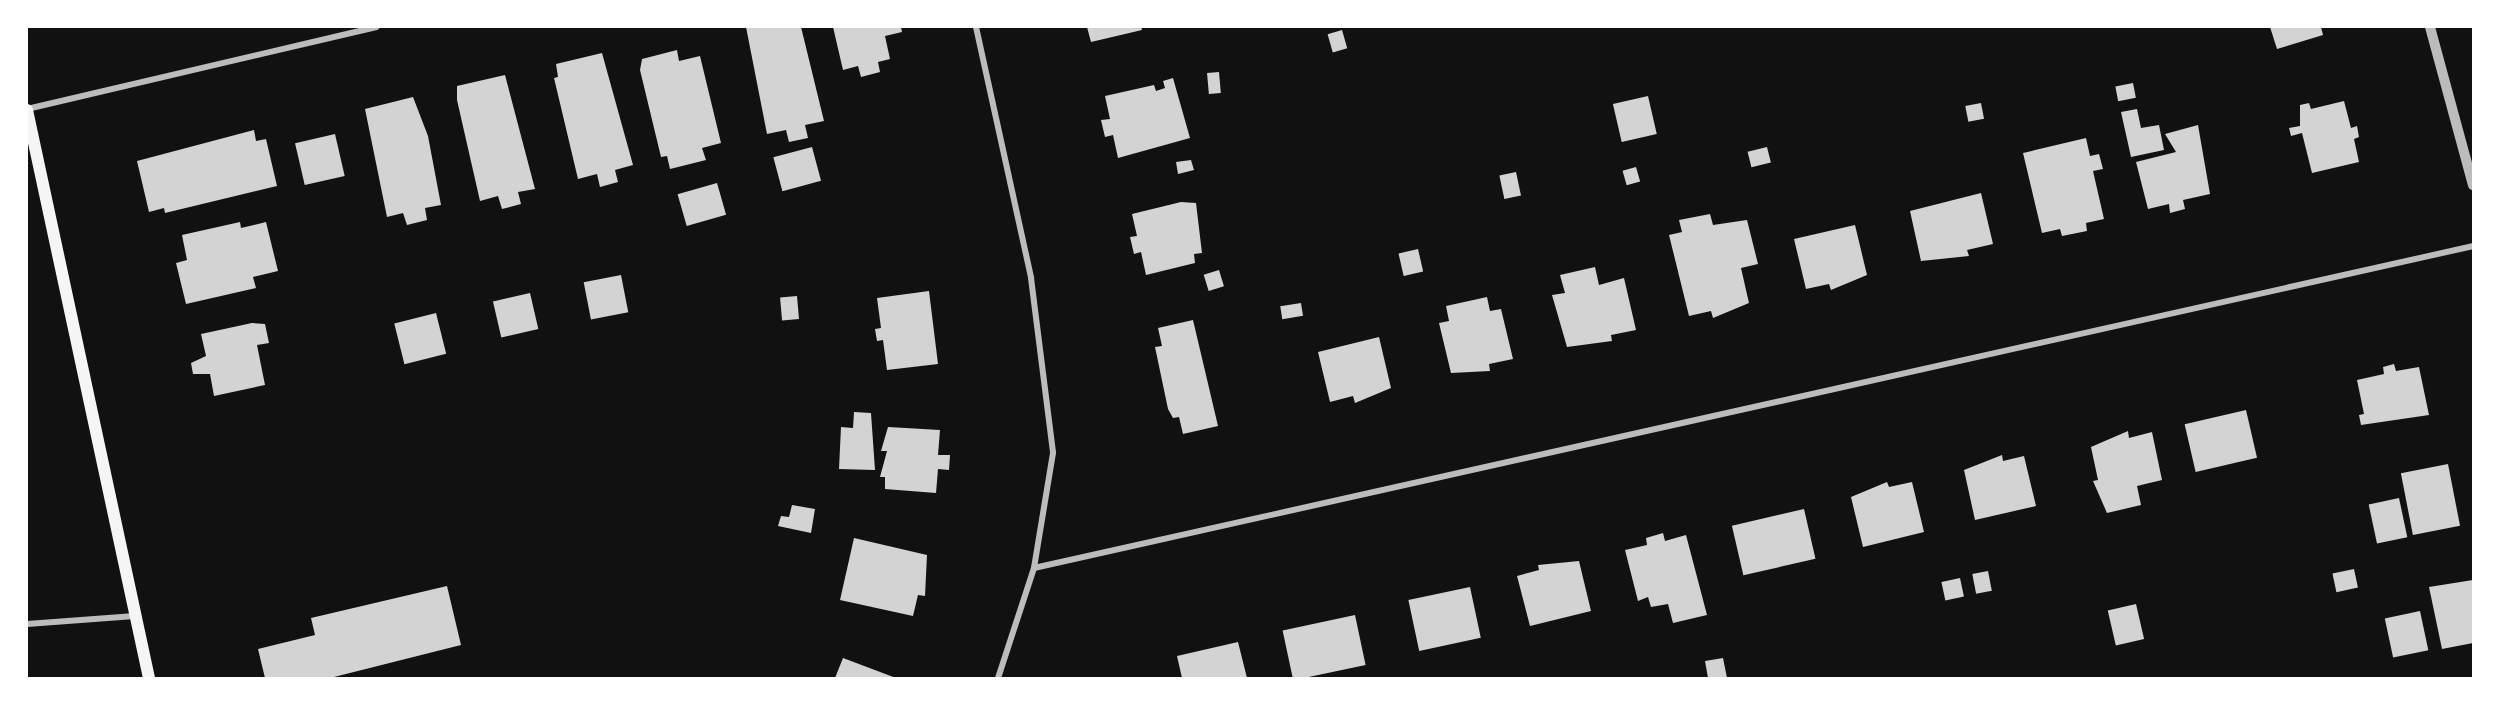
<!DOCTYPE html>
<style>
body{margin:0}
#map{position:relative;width:2500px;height:705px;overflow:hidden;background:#111;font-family:Commissioner,sans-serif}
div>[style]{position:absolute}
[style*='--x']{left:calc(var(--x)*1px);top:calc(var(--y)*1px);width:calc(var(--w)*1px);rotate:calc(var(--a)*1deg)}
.building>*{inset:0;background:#d3d3d3;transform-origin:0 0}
.minor>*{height:6px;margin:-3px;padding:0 3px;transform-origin:3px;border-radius:3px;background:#bcbcbc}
.tertiary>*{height:10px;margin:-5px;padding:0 5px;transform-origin:5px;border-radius:5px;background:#bcbcbc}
.secondary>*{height:12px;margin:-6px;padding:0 6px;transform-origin:6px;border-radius:6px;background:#f5f5f5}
span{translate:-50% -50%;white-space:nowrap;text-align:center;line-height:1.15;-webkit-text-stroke:4.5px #fff;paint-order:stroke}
.frame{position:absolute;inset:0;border:28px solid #fff;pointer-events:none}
</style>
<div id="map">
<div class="building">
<i style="clip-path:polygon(746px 27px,801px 27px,824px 121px,805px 125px,808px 138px,789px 142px,786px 130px,767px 134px)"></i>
<i style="clip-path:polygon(833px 27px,901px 27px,902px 32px,885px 36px,890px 59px,878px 62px,880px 72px,861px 77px,858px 66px,843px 70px)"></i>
<i style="clip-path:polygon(1087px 27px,1141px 27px,1142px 30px,1091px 42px)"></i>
<i style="clip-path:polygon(2270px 27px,2321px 27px,2323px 35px,2277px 49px)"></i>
<i style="left:1342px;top:30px;width:19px;height:15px;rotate:74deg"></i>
<i style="clip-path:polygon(677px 50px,679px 61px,700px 56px,721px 143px,702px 148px,706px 160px,670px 169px,667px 156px,661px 157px,640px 70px,642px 59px)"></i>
<i style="clip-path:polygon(602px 53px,633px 165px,615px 170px,618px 182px,600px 187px,597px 174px,578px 179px,554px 78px,558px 77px,556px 64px)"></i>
<i style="left:1219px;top:72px;width:21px;height:12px;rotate:85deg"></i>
<i style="clip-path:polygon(505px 75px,535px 189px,518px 192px,521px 204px,502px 209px,498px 196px,480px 201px,457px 100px,457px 86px)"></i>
<i style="clip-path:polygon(1173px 78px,1190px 138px,1118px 158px,1113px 135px,1105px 137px,1101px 120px,1110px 119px,1105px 96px,1154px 85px,1156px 91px,1165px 88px,1163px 81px)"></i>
<i style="left:2133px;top:83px;width:15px;height:18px;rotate:79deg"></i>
<i style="left:1648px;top:96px;width:39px;height:36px;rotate:77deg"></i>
<i style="clip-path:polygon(413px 97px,428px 136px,441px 205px,425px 208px,427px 220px,407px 225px,403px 213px,387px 217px,365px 109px)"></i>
<i style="clip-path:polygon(2344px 101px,2351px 128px,2357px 126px,2359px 137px,2354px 139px,2359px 162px,2312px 173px,2302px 133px,2291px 136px,2289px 128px,2300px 126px,2300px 105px,2309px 103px,2311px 109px)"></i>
<i style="left:1981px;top:103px;width:16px;height:16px;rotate:79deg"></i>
<i style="clip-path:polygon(2137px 109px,2141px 128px,2159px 125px,2164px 150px,2131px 157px,2121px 112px)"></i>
<i style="clip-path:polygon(2198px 125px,2210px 194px,2183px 200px,2185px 209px,2170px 213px,2169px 204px,2148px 209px,2136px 162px,2176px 152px,2165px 134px)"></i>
<i style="clip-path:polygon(254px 130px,256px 141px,266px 139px,277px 186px,165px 213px,164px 208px,149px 212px,137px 161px)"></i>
<i style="left:335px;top:134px;width:43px;height:41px;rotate:77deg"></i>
<i style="clip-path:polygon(2086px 138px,2090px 156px,2099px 154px,2103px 169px,2093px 171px,2104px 219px,2086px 223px,2087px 231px,2062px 236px,2060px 229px,2042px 233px,2023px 153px)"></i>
<i style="left:812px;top:147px;width:35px;height:40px;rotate:75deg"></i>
<i style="left:1767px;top:147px;width:16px;height:20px;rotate:76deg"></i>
<i style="clip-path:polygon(1191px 160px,1194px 170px,1178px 174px,1176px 162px)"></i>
<i style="left:1636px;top:167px;width:15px;height:14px;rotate:74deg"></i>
<i style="left:1516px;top:172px;width:24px;height:17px;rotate:78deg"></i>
<i style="left:717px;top:183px;width:33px;height:41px;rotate:74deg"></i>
<i style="clip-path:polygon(1981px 193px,1993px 244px,1967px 250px,1969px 256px,1921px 261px,1910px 211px)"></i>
<i style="clip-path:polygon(1181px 202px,1196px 203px,1202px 253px,1194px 254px,1195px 263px,1146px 275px,1141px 252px,1134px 254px,1130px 237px,1137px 236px,1132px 214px)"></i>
<i style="clip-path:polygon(1710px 214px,1713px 225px,1747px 220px,1758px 264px,1741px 268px,1749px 303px,1713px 318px,1711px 311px,1689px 316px,1669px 235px,1682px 232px,1679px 220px)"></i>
<i style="clip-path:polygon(240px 222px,241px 228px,266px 222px,278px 271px,253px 277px,256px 288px,186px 304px,176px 263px,187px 260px,182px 235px)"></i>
<i style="clip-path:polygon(1855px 225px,1867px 275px,1831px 290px,1829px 284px,1806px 289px,1794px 239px)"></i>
<i style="left:1418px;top:249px;width:23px;height:20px;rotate:77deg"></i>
<i style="clip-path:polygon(1595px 267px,1599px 285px,1624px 278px,1636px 330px,1611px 335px,1612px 341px,1567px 347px,1552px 295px,1565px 293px,1560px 275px)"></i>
<i style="left:1219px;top:270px;width:17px;height:16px;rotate:73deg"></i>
<i style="left:621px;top:275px;width:38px;height:38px;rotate:79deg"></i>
<i style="clip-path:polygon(929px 291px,938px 364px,887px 370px,883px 340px,877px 341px,875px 329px,881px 328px,877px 298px)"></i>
<i style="left:530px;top:293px;width:37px;height:38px;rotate:77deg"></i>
<i style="left:797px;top:296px;width:23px;height:17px;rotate:85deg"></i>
<i style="clip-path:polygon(1487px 297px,1490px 311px,1501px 309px,1513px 359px,1489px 364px,1490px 371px,1451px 373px,1439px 323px,1449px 321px,1446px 306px)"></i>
<i style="left:1301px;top:303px;width:13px;height:21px;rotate:81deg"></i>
<i style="left:436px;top:313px;width:42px;height:43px;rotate:76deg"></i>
<i style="clip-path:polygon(1193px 320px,1218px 426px,1183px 434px,1179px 417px,1173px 418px,1168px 409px,1155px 347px,1162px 346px,1158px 328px)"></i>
<i style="clip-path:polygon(252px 323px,265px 324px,269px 343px,257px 345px,265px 385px,214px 396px,210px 374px,193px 374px,191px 363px,206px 356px,201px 334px)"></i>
<i style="clip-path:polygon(1379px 337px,1391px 388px,1355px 403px,1353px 396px,1330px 402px,1318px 352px)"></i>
<i style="clip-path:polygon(2394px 364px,2396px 371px,2419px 367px,2429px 415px,2361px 425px,2359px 415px,2364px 414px,2357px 380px,2384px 374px,2383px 367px)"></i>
<i style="left:2246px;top:410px;width:49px;height:63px;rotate:77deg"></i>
<i style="clip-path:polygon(854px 412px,871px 413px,875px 470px,839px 469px,841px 427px,853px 428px)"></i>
<i style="clip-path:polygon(888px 427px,940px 430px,938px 455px,950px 455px,949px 470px,938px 469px,936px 493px,885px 489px,885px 477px,880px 477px,887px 451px,881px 451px)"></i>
<i style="clip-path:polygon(2128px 431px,2129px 438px,2152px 432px,2162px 480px,2137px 486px,2141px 505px,2107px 513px,2093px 481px,2098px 480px,2091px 447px)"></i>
<i style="clip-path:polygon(2002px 455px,2003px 461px,2024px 456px,2036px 506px,1975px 520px,1964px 470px)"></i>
<i style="left:2448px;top:464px;width:63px;height:48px;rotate:79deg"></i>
<i style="clip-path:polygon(1887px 482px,1889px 487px,1912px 482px,1924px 532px,1863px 547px,1851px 497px)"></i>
<i style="left:2399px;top:498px;width:40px;height:31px;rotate:78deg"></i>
<i style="clip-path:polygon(792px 505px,815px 509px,811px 533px,778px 526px,781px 516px,789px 517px)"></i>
<i style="left:1804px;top:509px;width:51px;height:74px;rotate:77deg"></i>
<i style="clip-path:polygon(1663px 533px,1665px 541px,1686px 535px,1707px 615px,1673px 623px,1668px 604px,1651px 607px,1648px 597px,1638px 601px,1625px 550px,1647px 545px,1646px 538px)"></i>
<i style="clip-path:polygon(854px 538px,927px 555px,925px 596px,918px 595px,913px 616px,840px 600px)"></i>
<i style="clip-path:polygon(1579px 561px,1591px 611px,1530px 626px,1517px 576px,1539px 570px,1538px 565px)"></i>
<i style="left:2354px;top:569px;width:19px;height:22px;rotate:78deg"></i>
<i style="left:1988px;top:571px;width:20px;height:16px;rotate:79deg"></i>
<i style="left:1960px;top:578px;width:19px;height:19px;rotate:78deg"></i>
<i style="clip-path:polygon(2473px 580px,2473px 643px,2442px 649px,2429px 587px)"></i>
<i style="clip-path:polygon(447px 586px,461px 645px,330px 678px,265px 678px,258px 649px,315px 635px,311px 618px)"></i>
<i style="left:1470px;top:587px;width:52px;height:63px;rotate:78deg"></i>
<i style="left:2136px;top:604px;width:36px;height:29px;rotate:77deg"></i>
<i style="left:2420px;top:611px;width:40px;height:36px;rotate:78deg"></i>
<i style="left:1355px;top:615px;width:51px;height:74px;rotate:78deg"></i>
<i style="clip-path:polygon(1238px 642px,1247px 678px,1182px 678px,1177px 656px)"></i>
<i style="clip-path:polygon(843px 658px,896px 678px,835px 678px)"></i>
<i style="clip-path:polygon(1723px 658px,1727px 678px,1708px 678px,1705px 661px)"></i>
</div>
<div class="minor">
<i style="--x:976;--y:27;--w:257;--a:77.6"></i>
<i style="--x:1031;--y:278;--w:176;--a:82.8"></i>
<i style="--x:1053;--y:453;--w:117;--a:99.4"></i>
<i style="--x:1034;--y:568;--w:116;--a:108.1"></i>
<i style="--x:27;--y:109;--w:359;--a:-13.2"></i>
<i style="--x:1034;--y:568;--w:1475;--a:-12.61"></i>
<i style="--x:27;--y:624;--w:108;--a:-4.2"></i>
</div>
<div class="tertiary">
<i style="--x:2430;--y:27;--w:164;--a:74.8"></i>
</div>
<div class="secondary">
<i style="--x:27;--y:110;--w:581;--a:77.88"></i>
</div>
<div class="frame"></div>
</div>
